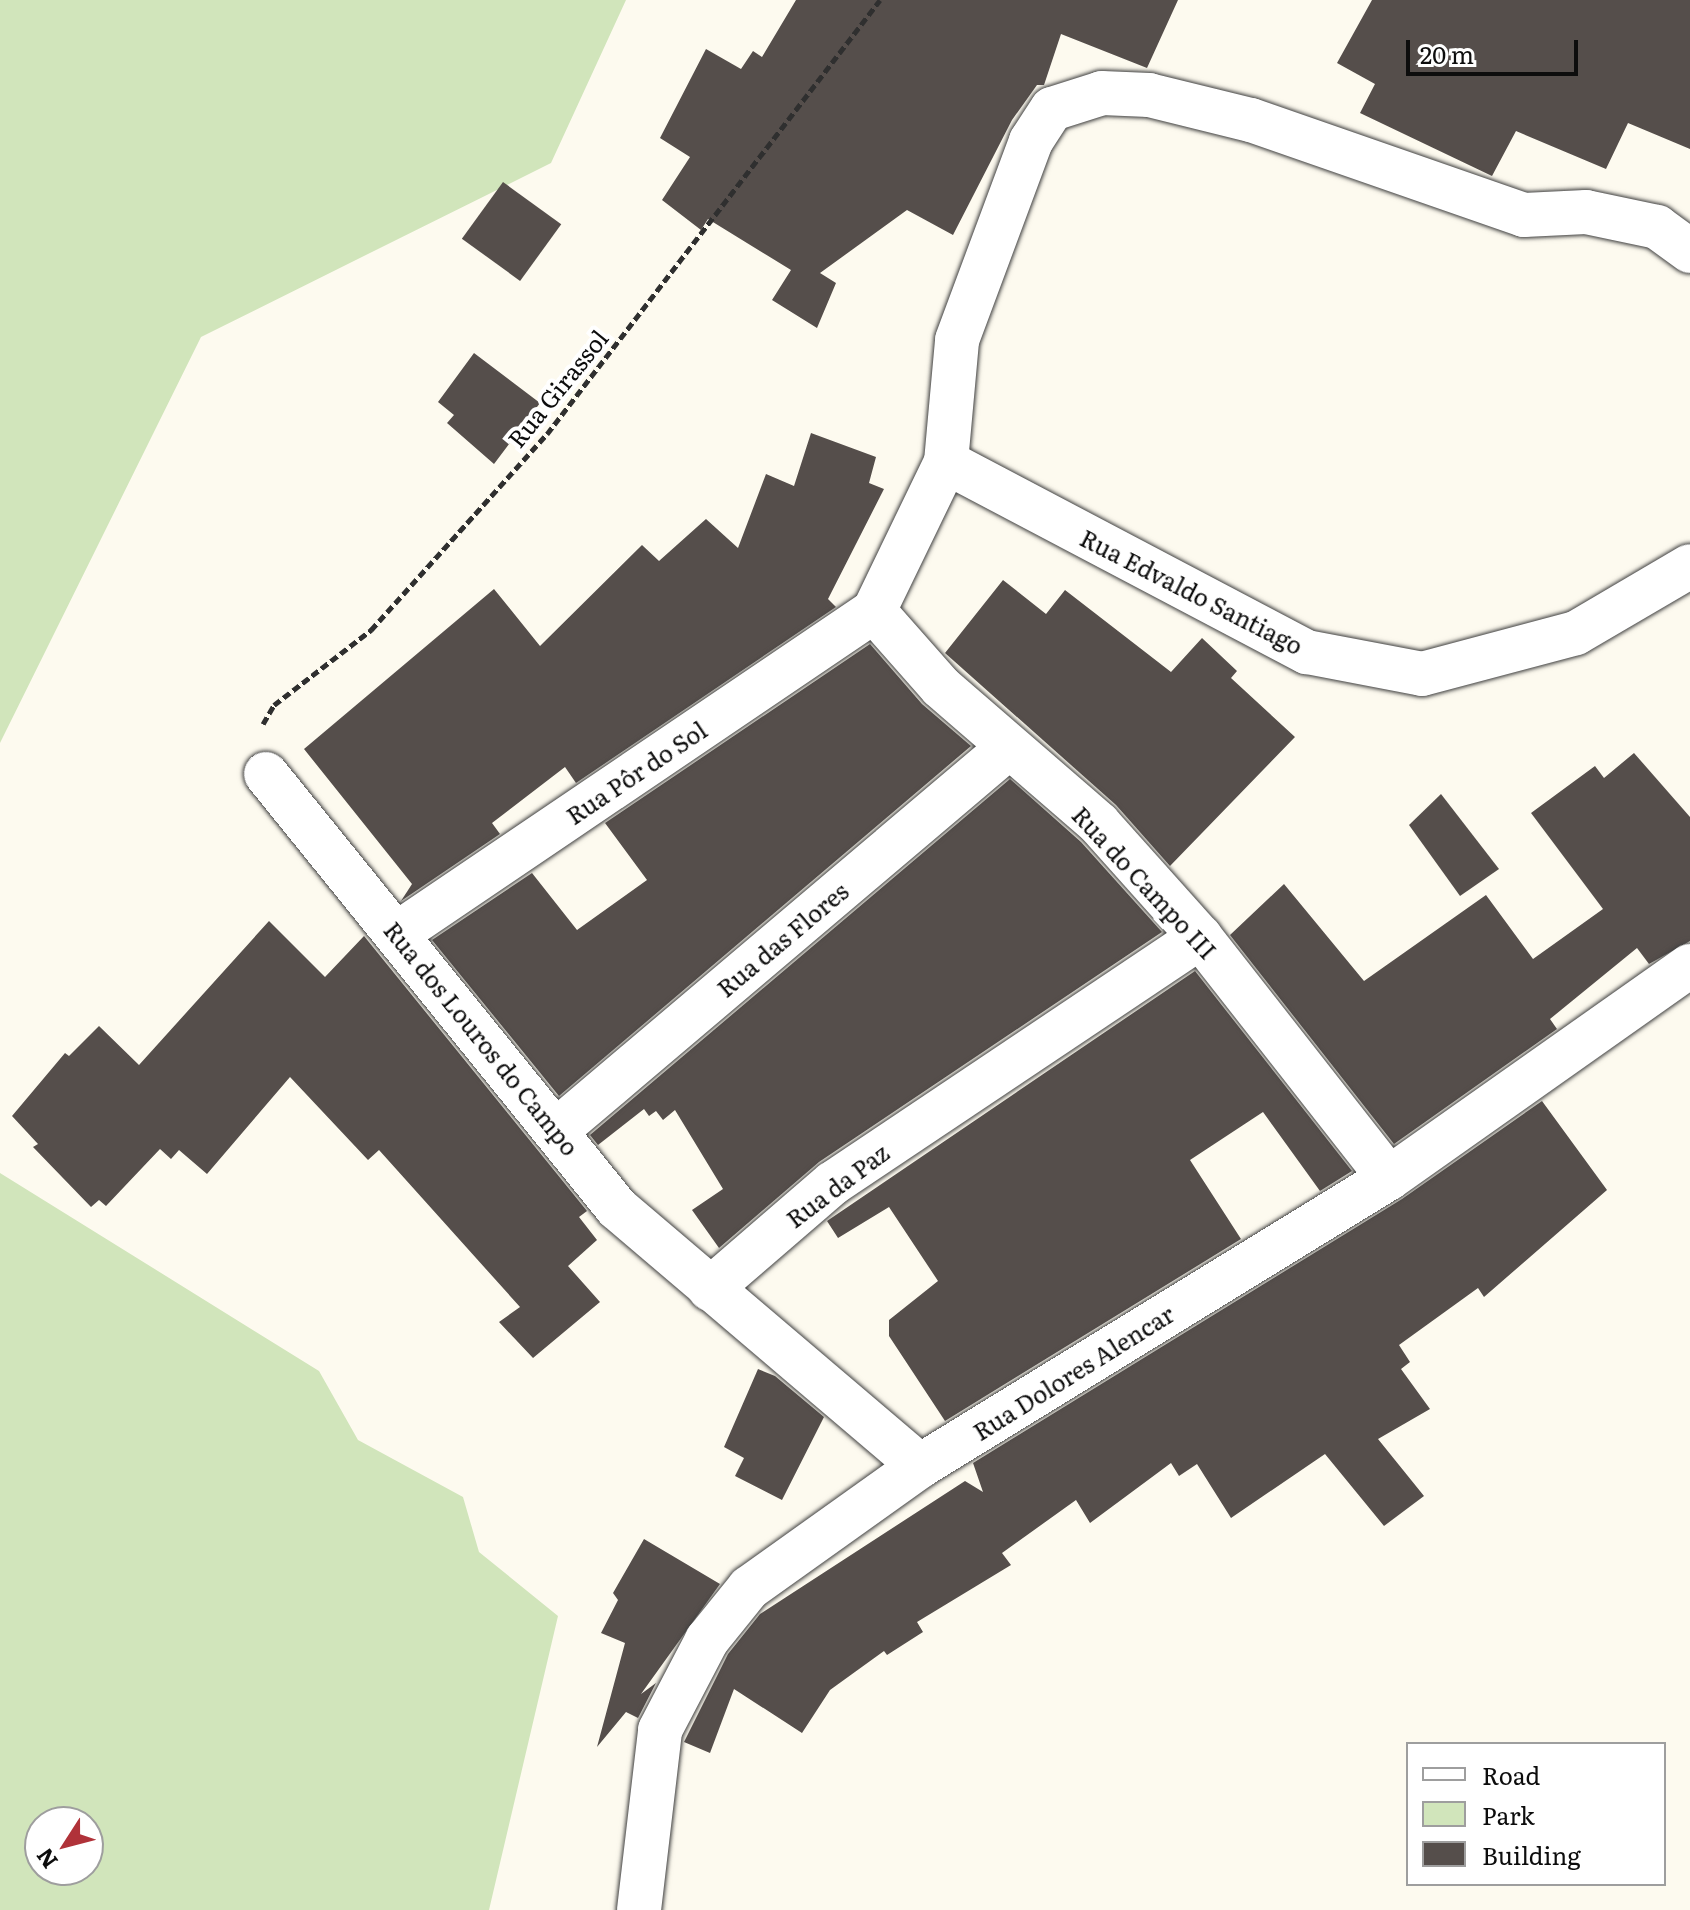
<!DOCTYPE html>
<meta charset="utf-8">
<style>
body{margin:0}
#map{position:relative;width:1690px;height:1910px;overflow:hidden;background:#fdfaef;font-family:Literata,serif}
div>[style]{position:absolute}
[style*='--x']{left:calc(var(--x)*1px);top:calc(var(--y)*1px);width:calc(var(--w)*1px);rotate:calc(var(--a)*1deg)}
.green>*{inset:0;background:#d1e5bb}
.building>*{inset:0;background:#554e4b;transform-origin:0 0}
.path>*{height:5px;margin-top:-2.5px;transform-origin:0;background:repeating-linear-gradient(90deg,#2f2f2f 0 8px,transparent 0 12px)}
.roads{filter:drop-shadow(0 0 2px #404040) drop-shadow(0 0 2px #404040)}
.street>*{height:44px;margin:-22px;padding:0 22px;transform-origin:22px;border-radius:22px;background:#fff}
span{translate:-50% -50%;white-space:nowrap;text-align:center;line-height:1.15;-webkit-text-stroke:8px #fff;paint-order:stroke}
.street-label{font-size:24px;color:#0d0d0d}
.legend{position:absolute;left:1406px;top:1742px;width:260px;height:144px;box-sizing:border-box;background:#fff;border:2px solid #9e9e9e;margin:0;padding:10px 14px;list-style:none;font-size:24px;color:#0d0d0d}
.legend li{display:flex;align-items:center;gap:16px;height:40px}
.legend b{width:40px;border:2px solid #9e9e9e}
.north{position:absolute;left:24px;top:1806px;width:80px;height:80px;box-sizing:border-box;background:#fff;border:2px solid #9e9e9e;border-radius:50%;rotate:234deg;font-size:22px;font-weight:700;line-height:32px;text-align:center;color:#0d0d0d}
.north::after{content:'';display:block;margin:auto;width:28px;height:36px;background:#b03239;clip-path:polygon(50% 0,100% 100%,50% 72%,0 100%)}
.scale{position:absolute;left:1406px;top:40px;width:172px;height:36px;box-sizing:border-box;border:4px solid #0d0d0d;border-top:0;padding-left:10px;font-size:24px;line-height:28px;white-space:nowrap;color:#0d0d0d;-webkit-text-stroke:6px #fff;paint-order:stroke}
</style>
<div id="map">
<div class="green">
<i style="clip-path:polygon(0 0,626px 0,551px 163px,201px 337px,0 743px)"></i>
<i style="clip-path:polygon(evenodd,0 1173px,319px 1371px,358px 1440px,463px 1497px,479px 1552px,558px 1616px,489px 1910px,0 1910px,0 1173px,40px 1822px,88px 1822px,88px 1870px,40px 1870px,40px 1822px)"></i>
</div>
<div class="building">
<i style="clip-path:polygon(796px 0,1178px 0,1147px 68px,1061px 34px,1044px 85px,1037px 85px,1012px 120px,953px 235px,907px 210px,820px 273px,836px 283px,817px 328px,772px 300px,791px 270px,708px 219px,701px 230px,662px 200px,690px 157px,660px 138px,706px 49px,741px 69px,753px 51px,762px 57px)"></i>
<i style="clip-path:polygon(1372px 0,1690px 0,1690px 149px,1628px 123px,1606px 169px,1516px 131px,1492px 176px,1360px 113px,1375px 84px,1337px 63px)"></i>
<i style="left:503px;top:182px;width:72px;height:70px;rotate:36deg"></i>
<i style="clip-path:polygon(474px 353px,540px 403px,494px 464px,447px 423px,454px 415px,438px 402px)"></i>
<i style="clip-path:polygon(811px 433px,876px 457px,869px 483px,884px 489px,828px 599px,836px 607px,576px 783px,565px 767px,492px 823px,500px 834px,401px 901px,412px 884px,304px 749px,494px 589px,540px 646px,642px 545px,659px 561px,706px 519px,738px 548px,766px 474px,794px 486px)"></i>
<i style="clip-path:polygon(1003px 580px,1046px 614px,1065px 590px,1171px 672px,1202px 638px,1237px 671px,1231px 678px,1295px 737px,1170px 866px,1116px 805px,945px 653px)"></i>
<i style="clip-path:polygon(870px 644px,922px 704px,971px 746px,559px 1096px,432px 940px,532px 873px,577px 930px,647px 880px,605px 823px)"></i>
<i style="clip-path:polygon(1634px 753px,1690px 817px,1690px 941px,1649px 964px,1637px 948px,1550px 1019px,1557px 1029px,1394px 1144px,1230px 935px,1284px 884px,1364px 981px,1486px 895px,1533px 959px,1603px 909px,1531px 813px,1595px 766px,1604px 778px)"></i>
<i style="clip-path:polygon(1010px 779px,1081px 842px,1162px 932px,819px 1162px,719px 1248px,692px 1210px,723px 1189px,675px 1110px,663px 1120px,656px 1111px,649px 1116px,644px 1109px,598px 1145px,590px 1135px)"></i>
<i style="clip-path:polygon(1441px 794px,1499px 869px,1460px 896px,1409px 825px)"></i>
<i style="clip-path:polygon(269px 921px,325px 977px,364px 936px,587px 1211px,579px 1217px,597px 1240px,568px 1266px,600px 1302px,533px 1358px,499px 1322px,520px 1307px,379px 1150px,368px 1160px,290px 1077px,207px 1174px,179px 1150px,171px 1159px,160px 1149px,106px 1206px,99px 1200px,91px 1207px,33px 1147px,38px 1144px,12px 1116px,65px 1053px,69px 1056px,99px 1026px,139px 1065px)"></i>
<i style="clip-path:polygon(1195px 971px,1352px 1171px,1320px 1191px,1263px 1112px,1190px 1160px,1241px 1239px,945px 1421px,889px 1336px,889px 1320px,938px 1281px,889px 1207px,838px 1238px,827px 1221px)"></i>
<i style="clip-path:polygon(1542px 1101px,1607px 1190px,1484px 1297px,1478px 1288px,1399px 1345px,1410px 1362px,1401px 1369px,1430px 1409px,1378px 1439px,1424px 1496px,1384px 1526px,1325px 1454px,1231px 1518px,1197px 1464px,1179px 1476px,1171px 1463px,1090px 1523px,1076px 1500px,1002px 1553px,1011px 1565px,917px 1622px,923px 1632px,887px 1655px,884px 1651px,830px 1690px,802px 1733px,734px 1689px,710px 1753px,684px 1742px,728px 1654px,760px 1614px,965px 1481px,983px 1492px,973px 1463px,1402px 1199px)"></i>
<i style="clip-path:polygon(758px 1369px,775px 1376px,824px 1417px,782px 1500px,735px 1476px,744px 1458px,724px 1447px)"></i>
<i style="clip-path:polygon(644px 1539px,720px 1584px,641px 1694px,656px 1683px,638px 1718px,626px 1712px,597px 1747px,625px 1643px,601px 1633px,618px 1600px,613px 1593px)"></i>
</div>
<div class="path">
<i style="--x:263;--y:724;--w:22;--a:-60"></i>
<i style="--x:274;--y:705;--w:123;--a:-37.7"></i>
<i style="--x:371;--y:630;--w:263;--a:-48.1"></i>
<i style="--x:547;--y:434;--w:547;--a:-52.5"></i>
</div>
<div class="roads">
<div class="street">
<i style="--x:946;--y:462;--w:122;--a:-84.8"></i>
<i style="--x:957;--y:340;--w:212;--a:-69.6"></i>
<i style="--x:1031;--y:141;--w:38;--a:-57"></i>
<i style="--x:1052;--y:109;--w:52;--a:-17.7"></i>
<i style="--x:1102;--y:93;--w:47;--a:2.4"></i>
<i style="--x:1149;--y:95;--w:105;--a:13.8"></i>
<i style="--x:1251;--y:120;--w:289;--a:19.2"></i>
<i style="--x:1524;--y:215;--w:62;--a:-2.8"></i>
<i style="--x:1586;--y:212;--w:73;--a:11.9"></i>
<i style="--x:1657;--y:227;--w:41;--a:36"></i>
<i style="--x:874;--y:611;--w:165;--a:-64.2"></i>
<i style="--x:946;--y:462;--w:408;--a:27.8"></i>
<i style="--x:1307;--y:652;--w:117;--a:10.8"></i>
<i style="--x:1422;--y:674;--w:159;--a:-14.9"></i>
<i style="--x:1576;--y:633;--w:132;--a:-30.4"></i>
<i style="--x:874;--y:611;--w:101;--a:48.6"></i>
<i style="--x:941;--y:687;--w:209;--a:40.9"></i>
<i style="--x:1099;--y:824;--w:152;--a:48.2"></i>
<i style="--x:1200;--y:937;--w:306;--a:51.9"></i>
<i style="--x:266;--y:774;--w:558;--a:51.04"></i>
<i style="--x:617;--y:1208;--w:398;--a:40.4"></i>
<i style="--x:398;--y:933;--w:575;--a:-34.08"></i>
<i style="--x:557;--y:1130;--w:591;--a:-40.26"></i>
<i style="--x:710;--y:1289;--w:162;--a:-40.8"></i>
<i style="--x:833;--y:1183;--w:442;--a:-33.8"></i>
<i style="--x:639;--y:1910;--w:181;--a:-83.3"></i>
<i style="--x:660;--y:1730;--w:102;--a:-62.4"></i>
<i style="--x:707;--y:1640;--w:67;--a:-51.1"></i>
<i style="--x:749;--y:1588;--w:210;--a:-35.5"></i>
<i style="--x:920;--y:1466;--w:550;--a:-31.55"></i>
<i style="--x:1389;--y:1178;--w:368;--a:-35.2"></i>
</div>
</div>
<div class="street-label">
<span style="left:557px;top:388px;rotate:-51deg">Rua Girassol</span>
<span style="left:1192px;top:591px;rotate:27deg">Rua Edvaldo Santiago</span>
<span style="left:636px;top:772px;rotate:-34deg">Rua Pôr do Sol</span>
<span style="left:1145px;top:882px;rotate:47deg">Rua do Campo III</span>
<span style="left:782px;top:939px;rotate:-40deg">Rua das Flores</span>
<span style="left:482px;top:1038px;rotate:51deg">Rua dos Louros do Campo</span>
<span style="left:837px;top:1185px;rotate:-37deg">Rua da Paz</span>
<span style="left:1073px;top:1372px;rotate:-32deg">Rua Dolores Alencar</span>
</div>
<ul class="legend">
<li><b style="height:10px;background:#fff"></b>Road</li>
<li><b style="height:22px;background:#d1e5bb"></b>Park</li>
<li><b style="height:22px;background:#554e4b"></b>Building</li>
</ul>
<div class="north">N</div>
<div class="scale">20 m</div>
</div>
